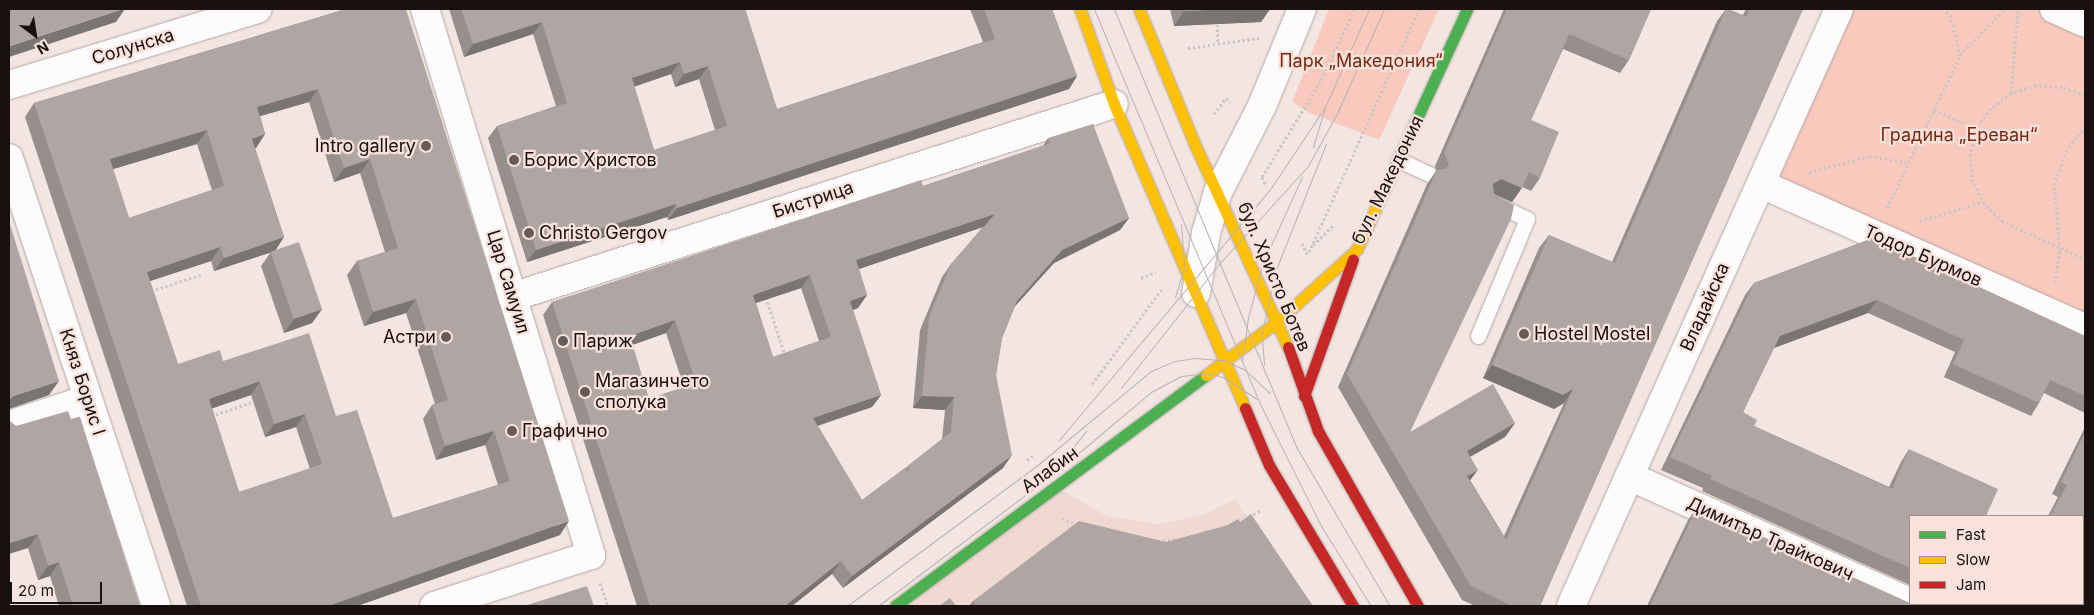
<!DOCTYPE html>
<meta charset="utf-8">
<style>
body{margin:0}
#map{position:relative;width:2094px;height:615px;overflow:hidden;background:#f3e6e2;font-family:Inter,sans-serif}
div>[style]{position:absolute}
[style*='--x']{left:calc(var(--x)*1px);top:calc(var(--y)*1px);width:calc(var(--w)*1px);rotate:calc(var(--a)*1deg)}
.built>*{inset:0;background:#f0d9d2}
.green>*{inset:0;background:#f8c9bc}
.path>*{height:3px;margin-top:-1.5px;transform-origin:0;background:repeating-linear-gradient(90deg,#ccc7c6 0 2.5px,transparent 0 5px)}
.roads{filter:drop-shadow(0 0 1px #b0a6a3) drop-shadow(0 0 1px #b0a6a3)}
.lane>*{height:15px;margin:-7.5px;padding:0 7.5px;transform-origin:7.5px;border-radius:7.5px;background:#fdfbfb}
.street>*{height:28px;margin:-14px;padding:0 14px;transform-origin:14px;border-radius:14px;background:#fdfbfb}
.fast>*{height:11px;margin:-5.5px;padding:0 5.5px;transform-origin:5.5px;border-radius:5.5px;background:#4caf50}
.slow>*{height:11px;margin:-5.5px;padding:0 5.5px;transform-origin:5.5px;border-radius:5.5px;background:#ffc107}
.jam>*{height:11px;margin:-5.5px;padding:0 5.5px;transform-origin:5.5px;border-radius:5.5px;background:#c62828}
.tram>*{height:1px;margin:-0.5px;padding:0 0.5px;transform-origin:0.5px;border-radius:0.5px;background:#b7b3b2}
.wall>*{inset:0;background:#968f8c}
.shaded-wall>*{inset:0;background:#7a7472}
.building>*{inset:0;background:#afa6a3;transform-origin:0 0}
.dots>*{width:14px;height:14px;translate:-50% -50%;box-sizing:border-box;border:2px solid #f9e2dc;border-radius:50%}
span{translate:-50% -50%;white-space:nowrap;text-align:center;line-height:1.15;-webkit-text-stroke:4.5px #f9e2dc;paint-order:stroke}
.street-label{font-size:18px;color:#18110f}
.park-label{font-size:18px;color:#7a280f}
.poi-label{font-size:18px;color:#18110f}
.right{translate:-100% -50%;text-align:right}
.left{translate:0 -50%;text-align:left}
.frame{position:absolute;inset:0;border:10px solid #18110f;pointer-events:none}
.legend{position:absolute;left:1909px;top:515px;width:175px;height:90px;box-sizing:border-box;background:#f9e2dc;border:1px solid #9f8e8a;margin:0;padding:6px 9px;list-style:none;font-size:15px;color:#18110f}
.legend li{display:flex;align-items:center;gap:10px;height:25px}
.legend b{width:25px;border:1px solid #9f8e8a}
.north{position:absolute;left:10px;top:10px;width:50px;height:50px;-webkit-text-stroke:4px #f9e2dc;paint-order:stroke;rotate:149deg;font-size:14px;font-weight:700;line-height:20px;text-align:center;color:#18110f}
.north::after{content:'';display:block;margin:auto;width:18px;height:22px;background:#18110f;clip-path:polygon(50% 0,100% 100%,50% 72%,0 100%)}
.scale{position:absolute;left:10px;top:582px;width:92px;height:22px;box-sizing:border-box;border:2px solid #18110f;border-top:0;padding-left:6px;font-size:15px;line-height:18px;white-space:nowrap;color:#18110f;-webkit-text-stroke:4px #f9e2dc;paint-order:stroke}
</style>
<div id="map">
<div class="built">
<i style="clip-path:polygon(1061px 490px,1107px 516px,1159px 524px,1203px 515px,1235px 499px,1306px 606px,906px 606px)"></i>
</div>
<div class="green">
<i style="clip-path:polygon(1329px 9px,1439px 9px,1379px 140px,1310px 113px,1292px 102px)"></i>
<i style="clip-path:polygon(1839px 9px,2054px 9px,2085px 23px,2085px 328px,1761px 184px)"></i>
</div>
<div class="path">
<i style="--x:1217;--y:24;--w:20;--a:87"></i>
<i style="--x:1188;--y:48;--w:72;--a:-8"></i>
<i style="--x:1960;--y:55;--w:64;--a:-45.6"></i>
<i style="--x:2011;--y:93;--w:84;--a:-85.2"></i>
<i style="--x:2085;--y:95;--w:24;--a:-161"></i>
<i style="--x:2062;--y:87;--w:26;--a:-176"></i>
<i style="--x:2036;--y:85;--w:26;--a:162"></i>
<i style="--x:2011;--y:93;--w:25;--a:143"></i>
<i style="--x:1991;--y:108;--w:26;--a:126"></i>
<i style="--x:1976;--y:129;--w:26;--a:103"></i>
<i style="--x:1970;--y:154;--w:25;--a:85"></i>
<i style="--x:1972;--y:179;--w:25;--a:64"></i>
<i style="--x:1983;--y:202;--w:27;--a:45"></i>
<i style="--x:2002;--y:221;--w:91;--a:24.6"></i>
<i style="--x:1934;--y:110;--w:46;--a:24.3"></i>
<i style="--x:1214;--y:114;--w:20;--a:-53"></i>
<i style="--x:1226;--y:98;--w:6;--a:51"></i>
<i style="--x:1809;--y:172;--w:63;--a:-14.7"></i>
<i style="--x:1870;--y:156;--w:40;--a:10"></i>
<i style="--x:1262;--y:177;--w:109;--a:-58.5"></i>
<i style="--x:1319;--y:84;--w:83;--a:-64.4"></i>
<i style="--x:1262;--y:177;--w:10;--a:66"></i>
<i style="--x:1887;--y:208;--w:169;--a:-64.3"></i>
<i style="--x:1960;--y:56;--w:40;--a:-103"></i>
<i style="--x:1951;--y:17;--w:11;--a:-131"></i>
<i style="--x:1920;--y:221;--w:66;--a:-16.8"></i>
<i style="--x:1302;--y:243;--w:14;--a:65"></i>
<i style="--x:1313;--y:245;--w:29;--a:-44"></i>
<i style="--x:1309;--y:252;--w:267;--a:-65.6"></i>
<i style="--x:1141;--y:278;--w:16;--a:-22"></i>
<i style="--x:2055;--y:283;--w:34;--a:-82"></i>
<i style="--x:2060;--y:249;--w:64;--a:-95.4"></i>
<i style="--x:2054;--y:185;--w:40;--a:-69.8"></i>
<i style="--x:2068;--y:147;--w:25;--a:-47"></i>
<i style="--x:151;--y:291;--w:55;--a:-18.1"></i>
<i style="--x:766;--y:297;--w:61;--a:71.9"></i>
<i style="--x:1092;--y:384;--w:117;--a:-53.7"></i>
<i style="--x:211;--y:416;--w:44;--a:-18.4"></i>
<i style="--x:1027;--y:460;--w:7;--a:-34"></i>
<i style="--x:1249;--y:517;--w:14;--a:-30"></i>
<i style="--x:1062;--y:518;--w:17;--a:25"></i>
<i style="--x:1158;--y:541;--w:19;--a:-6"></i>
<i style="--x:600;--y:583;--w:24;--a:71"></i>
</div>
<div class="roads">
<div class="lane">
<i style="--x:1399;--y:160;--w:35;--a:25"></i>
<i style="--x:1478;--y:336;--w:127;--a:-67.3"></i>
<i style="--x:1527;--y:219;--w:37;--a:-154"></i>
</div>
<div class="street">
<i style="--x:425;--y:9;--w:571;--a:73.09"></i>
<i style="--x:591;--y:555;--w:165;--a:162"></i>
<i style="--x:2054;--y:9;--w:34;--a:24"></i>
<i style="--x:9;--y:85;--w:260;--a:-17"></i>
<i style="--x:9;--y:158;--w:472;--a:71.8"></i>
<i style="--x:1761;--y:184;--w:355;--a:24"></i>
<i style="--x:1196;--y:293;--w:61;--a:-80.5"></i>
<i style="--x:1206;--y:233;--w:43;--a:-73.7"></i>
<i style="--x:1218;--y:192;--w:97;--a:-62.9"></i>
<i style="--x:1262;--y:106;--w:105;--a:-67.6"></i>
<i style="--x:512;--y:297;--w:632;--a:-17.78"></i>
<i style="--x:9;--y:425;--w:83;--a:-18.2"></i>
<i style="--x:1629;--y:476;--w:308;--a:24.2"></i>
<i style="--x:1571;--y:606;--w:654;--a:-65.82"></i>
</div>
<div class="fast">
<i style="--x:1383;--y:192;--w:201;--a:-65.3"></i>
<i style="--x:895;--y:606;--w:387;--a:-36.6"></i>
</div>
<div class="slow">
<i style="--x:1080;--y:9;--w:101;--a:70.3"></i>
<i style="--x:1114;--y:104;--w:331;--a:66.7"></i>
<i style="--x:1139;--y:9;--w:147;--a:67.6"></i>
<i style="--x:1195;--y:145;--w:222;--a:65.3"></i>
<i style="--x:1206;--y:375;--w:90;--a:-36.9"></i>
<i style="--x:1278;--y:321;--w:107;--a:-42.3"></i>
<i style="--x:1357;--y:249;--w:63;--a:-65.5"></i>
</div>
<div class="jam">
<i style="--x:1288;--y:347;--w:89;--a:70.3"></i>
<i style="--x:1318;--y:431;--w:202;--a:60.3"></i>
<i style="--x:1304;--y:396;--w:145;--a:-70.3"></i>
<i style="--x:1245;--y:408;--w:62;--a:67.2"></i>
<i style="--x:1269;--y:465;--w:164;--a:59.2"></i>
</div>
</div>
<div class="tram">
<i style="--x:1094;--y:9;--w:426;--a:67.2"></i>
<i style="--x:1259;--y:402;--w:139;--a:63.4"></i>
<i style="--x:1321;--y:526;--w:94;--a:58"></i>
<i style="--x:1114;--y:9;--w:478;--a:67.4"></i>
<i style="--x:1298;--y:450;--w:181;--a:59.5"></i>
<i style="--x:1338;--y:111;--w:112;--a:-65.7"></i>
<i style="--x:1313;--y:147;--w:42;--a:-73.3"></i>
<i style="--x:1325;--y:107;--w:107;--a:-65.8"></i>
<i style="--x:1175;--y:297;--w:31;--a:-73"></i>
<i style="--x:1184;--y:267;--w:43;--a:-94"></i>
<i style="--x:1242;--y:361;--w:43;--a:-82.1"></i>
<i style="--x:1248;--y:318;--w:55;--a:-75.2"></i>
<i style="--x:1262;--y:265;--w:97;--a:-65.6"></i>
<i style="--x:1264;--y:365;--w:32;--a:-94"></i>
<i style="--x:1262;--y:333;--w:62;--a:-78"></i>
<i style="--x:1275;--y:272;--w:138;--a:-68.3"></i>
<i style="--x:1121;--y:388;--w:158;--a:-51.7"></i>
<i style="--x:1219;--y:264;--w:132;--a:-47.8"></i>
<i style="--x:1308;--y:166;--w:68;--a:-61.2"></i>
<i style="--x:1059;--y:440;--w:326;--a:-49.9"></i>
<i style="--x:1269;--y:191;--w:101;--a:-56.3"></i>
<i style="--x:1069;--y:461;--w:107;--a:-40.1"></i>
<i style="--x:1151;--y:392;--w:34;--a:-28"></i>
<i style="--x:1181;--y:376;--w:27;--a:-6"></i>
<i style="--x:1208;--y:373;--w:16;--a:15"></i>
<i style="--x:1223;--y:377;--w:40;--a:32.9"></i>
<i style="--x:1049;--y:478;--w:60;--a:-51.8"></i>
<i style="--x:847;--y:606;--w:240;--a:-36.5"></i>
<i style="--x:1040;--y:463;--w:144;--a:-39.7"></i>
<i style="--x:1151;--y:371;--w:26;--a:-23"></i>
<i style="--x:1175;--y:361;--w:18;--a:-9"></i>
<i style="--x:1193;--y:358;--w:31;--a:4"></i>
<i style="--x:1224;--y:360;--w:23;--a:25"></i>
<i style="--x:1245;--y:370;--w:34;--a:43"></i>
<i style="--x:878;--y:606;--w:219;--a:-37"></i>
</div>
<div class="wall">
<i style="clip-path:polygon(evenodd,346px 9px,560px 535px,357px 606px,187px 606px,25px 117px,34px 103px,346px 9px,309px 102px,334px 182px,360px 173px,385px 252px,357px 261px,347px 275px,364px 326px,406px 313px,435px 404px,432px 405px,423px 419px,436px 460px,485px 445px,498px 485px,393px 518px,336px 416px,223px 361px,178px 364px,150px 281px,211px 261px,214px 271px,275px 251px,284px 237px,255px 148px,256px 148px,265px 134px,260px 116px,309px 102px,346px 9px,197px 144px,212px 190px,129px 218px,113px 169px,197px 144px,346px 9px,251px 395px,265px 437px,296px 427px,310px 469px,239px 492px,212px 408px,251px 395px)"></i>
<i style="clip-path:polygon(evenodd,449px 9px,745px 9px,777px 109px,983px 42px,970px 9px,1052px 9px,1077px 76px,1069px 89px,668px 220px,667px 217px,527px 262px,488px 138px,497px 126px,556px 106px,533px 34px,464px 57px,449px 9px,671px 74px,675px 87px,699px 79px,715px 130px,654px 150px,634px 87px,671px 74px)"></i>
<i style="clip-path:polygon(1170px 9px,1270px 9px,1261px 22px,1174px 26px)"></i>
<i style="clip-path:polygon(1504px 9px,1651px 9px,1629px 60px,1620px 73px,1563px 49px,1531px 120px,1540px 178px,1531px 191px,1522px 187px,1512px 202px,1494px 194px,1410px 432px,1515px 423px,1505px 437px,1470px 457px,1470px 480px,1504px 536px,1564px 403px,1554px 409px,1483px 378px,1539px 248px,1549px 235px,1612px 262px,1717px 21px,1726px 9px,1743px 15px,1746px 9px,1803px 9px,1540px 606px,1475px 606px,1462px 600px,1338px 387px,1427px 184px,1436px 171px,1435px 166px)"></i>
<i style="clip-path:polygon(evenodd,1048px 138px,1129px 218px,1120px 230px,1054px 263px,1015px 306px,1002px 338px,996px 375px,1003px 468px,843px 588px,832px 574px,792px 606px,637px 606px,543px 315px,552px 302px,923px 186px,1043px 146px,1048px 138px,983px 227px,951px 264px,942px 277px,920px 330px,913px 408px,945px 410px,942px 439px,909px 465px,906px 468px,862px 500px,818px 426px,872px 407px,881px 395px,853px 310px,858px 308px,867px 295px,859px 269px,983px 227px,1048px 138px,801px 288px,819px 341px,773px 357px,756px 303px,801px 288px,1048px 138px,666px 333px,684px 387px,649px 399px,632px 345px,666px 333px)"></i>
<i style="clip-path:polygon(1873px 238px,2085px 336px,2085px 413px,2044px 393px,2039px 403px,2031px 416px,1944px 377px,1955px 352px,1868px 313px,1774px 348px,1743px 412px,1754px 426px,1889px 487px,1901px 462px,1909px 449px,1910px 585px,1702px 491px,1703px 488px,1661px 470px,1745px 295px,1754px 283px)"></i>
<i style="clip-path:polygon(271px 252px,322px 309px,312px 323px,284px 333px,261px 266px)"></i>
<i style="clip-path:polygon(71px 419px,140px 606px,59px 606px,50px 576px,38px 580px,28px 548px,16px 426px)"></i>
<i style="clip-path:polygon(2085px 427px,2085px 583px,2083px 516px,2048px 516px,2058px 497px,2052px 494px)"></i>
<i style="clip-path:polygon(1697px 507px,1910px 604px,1921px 605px,1922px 604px,2075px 604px,2074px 606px,1647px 606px,1688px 520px)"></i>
<i style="clip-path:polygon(973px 601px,1313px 606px,969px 606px)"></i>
</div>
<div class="shaded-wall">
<i style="clip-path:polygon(123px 9px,125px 9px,116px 22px,9px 57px,9px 48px,10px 46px)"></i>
<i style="clip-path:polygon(1231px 9px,1270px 9px,1261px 22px,1174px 26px,1184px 11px)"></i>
<i style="clip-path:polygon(542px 22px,533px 34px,464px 57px,473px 44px)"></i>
<i style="clip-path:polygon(680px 62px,671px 74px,623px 90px,632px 78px)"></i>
<i style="clip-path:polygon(708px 66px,699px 79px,675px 87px,684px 74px)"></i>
<i style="clip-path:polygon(1077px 76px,1069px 89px,668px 220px,677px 208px)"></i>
<i style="clip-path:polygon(318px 89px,309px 102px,247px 120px,257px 107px)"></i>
<i style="clip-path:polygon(207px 130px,197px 144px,100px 173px,110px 159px)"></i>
<i style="clip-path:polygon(265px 134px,256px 148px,242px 152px,252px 139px)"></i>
<i style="clip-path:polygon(370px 159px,360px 173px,334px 182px,344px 168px)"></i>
<i style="clip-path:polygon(1501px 179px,1522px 188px,1512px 202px,1492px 193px,1493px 184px)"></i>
<i style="clip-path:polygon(676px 204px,667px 217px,527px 262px,536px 250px)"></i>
<i style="clip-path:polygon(995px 214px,986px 226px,847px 273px,856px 260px)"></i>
<i style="clip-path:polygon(1129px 218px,1120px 230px,1054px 263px,1008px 314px,1017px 301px,1062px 250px)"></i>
<i style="clip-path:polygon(284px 237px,275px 251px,214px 271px,224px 258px)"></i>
<i style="clip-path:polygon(220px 247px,211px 261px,138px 285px,147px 272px)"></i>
<i style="clip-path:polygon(810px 275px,801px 288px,744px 307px,753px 295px)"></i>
<i style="clip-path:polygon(867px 295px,858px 308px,841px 314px,850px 301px)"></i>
<i style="clip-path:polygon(416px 299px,406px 313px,364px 326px,373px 312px)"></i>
<i style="clip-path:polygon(1877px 300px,1868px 313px,1771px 349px,1780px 336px)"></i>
<i style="clip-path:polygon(322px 309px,312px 323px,284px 333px,294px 319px)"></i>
<i style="clip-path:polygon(675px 320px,666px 333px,621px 349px,630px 336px)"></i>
<i style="clip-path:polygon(1492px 365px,1573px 389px,1564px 403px,1554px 409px,1483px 378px)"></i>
<i style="clip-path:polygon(59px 381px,49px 395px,9px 409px,9px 400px,13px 396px)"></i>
<i style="clip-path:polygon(260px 381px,251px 395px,199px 413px,209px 399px)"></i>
<i style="clip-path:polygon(881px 395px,872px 407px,804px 430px,813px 418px)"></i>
<i style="clip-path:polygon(922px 396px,954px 397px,945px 410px,913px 408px)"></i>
<i style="clip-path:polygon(305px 414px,296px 427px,265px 437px,274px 424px)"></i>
<i style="clip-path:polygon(1515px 423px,1505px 437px,1457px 464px,1467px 451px)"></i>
<i style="clip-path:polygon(494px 431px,485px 445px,436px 460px,445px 446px)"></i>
<i style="clip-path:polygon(1012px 455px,1003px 468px,843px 588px,852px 576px)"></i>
<i style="clip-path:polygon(1478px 470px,1468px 483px,1467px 476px)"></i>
<i style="clip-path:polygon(569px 521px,560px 535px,357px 606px,328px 606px)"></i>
<i style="clip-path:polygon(38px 534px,28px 548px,9px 554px,9px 543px)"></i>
<i style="clip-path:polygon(841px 561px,832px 574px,792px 606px,785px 606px)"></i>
<i style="clip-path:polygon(59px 562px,50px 576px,38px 580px,48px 566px)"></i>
</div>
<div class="building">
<i style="clip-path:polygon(9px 9px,123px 9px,10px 46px,9px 41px)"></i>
<i style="clip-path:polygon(evenodd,346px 9px,406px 9px,569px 521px,328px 606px,201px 606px,34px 103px,346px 9px,318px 89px,344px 168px,370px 159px,398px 248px,357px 261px,373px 312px,416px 299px,448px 400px,432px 405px,445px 446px,494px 431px,510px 481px,393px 518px,357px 410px,336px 416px,309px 333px,223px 361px,220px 350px,178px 364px,147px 272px,220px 247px,224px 258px,284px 237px,252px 139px,265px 134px,257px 107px,318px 89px,346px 9px,207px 130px,224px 186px,129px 218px,110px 159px,207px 130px,346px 9px,260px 381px,274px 424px,305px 414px,322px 464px,239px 492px,209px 399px,260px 381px)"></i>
<i style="clip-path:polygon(evenodd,461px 9px,745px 9px,777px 109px,995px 39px,984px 9px,1052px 9px,1077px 76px,677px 208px,676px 204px,536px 250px,497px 126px,567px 103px,542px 22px,473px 44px,461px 9px,680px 62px,684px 74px,708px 66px,727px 126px,654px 150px,632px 78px,680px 62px)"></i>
<i style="clip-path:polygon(1184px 9px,1231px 9px,1184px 11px)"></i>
<i style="clip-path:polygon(1507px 9px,1651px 9px,1629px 60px,1569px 34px,1531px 120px,1559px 132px,1540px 178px,1529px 172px,1522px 188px,1501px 179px,1493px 184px,1494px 194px,1514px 205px,1511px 219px,1410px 432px,1493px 384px,1515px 423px,1467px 451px,1478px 470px,1467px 476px,1506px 540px,1573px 389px,1563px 395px,1492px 365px,1549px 235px,1615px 263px,1726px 9px,1729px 9px,1746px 17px,1749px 9px,1803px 9px,1540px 606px,1512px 606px,1471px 586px,1347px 374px,1437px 170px,1445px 169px,1449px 165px,1444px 153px)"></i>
<i style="clip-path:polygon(evenodd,1093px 124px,1129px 218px,1062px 250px,1017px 301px,1002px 338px,996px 375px,1012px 455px,852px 576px,841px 561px,785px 606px,650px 606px,552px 302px,921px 180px,923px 186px,1050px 143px,1048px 138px,1093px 124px,995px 214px,951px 264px,929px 317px,922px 396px,954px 397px,951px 432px,909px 465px,908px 473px,906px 467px,862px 500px,813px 418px,881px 395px,850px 301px,867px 295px,856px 260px,995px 214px,1093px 124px,810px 275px,831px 337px,773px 357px,753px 295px,810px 275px,1093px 124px,675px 320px,696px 383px,649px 399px,630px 336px,675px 320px)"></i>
<i style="clip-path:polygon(9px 221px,59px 381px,13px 396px,9px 400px)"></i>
<i style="clip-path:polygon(1873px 238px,2085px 336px,2085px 396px,2050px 380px,2039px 403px,1953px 364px,1964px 340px,1877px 300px,1780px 336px,1743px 412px,1757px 420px,1754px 426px,1892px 489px,1909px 449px,1998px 489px,1986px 516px,1910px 516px,1910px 568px,1710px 479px,1712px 476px,1670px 457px,1754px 283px)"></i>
<i style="left:299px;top:242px;width:71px;height:30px;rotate:71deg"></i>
<i style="clip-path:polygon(68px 411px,71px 419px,80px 417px,140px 606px,73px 606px,59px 562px,48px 566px,38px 534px,9px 543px,9px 420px,16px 426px)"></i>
<i style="clip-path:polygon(2085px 432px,2085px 583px,2083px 588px,2083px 516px,2050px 516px,2067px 485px,2061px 482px)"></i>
<i style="clip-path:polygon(1697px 507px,1910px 603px,1910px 604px,1921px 605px,1922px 604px,1987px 604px,1986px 606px,1650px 606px)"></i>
<i style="clip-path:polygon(1251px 514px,1313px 606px,976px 606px,973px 601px,1079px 521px,1166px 542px,1228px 525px,1238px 519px,1240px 522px)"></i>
<i style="clip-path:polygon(587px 586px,594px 606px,524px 606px)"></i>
<i style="clip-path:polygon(950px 598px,956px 606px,939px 606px)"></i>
<i style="left:1997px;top:604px;width:78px;height:5px"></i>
</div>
<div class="dots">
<i style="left:426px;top:146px;background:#655c59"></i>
<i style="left:514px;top:160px;background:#655c59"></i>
<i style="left:529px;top:233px;background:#655c59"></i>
<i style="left:1524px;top:334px;background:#655c59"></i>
<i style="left:446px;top:337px;background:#655c59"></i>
<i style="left:563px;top:341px;background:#655c59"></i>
<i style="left:585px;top:392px;background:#655c59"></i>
<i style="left:512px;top:431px;background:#655c59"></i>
</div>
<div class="street-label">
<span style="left:133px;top:47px;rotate:-17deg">Солунска</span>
<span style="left:1388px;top:180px;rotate:-64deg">бул. Македония</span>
<span style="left:813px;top:200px;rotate:-18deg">Бистрица</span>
<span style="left:1923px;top:256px;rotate:24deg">Тодор Бурмов</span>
<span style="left:1274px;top:277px;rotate:67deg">бул. Христо Ботев</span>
<span style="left:508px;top:282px;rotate:73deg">Цар Самуил</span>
<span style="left:1705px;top:307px;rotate:-66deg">Владайска</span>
<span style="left:82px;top:382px;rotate:72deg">Княз Борис I</span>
<span style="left:1050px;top:470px;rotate:-36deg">Алабин</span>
<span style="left:1770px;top:539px;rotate:24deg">Димитър Трайкович</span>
</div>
<div class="park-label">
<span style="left:1361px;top:61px">Парк „Македония“</span>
<span style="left:1959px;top:135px">Градина „Ереван“</span>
</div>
<div class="poi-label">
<span class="right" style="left:416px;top:146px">Intro gallery</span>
<span class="left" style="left:524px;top:160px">Борис Христов</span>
<span class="left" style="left:539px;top:233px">Christo Gergov</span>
<span class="left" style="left:1534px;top:334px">Hostel Mostel</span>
<span class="right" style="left:436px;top:337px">Астри</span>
<span class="left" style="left:573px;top:341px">Париж</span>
<span class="left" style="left:595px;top:392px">Магазинчето<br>сполука</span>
<span class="left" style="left:522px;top:431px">Графично</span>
</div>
<div class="frame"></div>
<ul class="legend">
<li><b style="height:6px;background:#4caf50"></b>Fast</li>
<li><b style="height:6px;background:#ffc107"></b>Slow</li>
<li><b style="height:6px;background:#c62828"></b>Jam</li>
</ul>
<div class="north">N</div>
<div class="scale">20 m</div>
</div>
